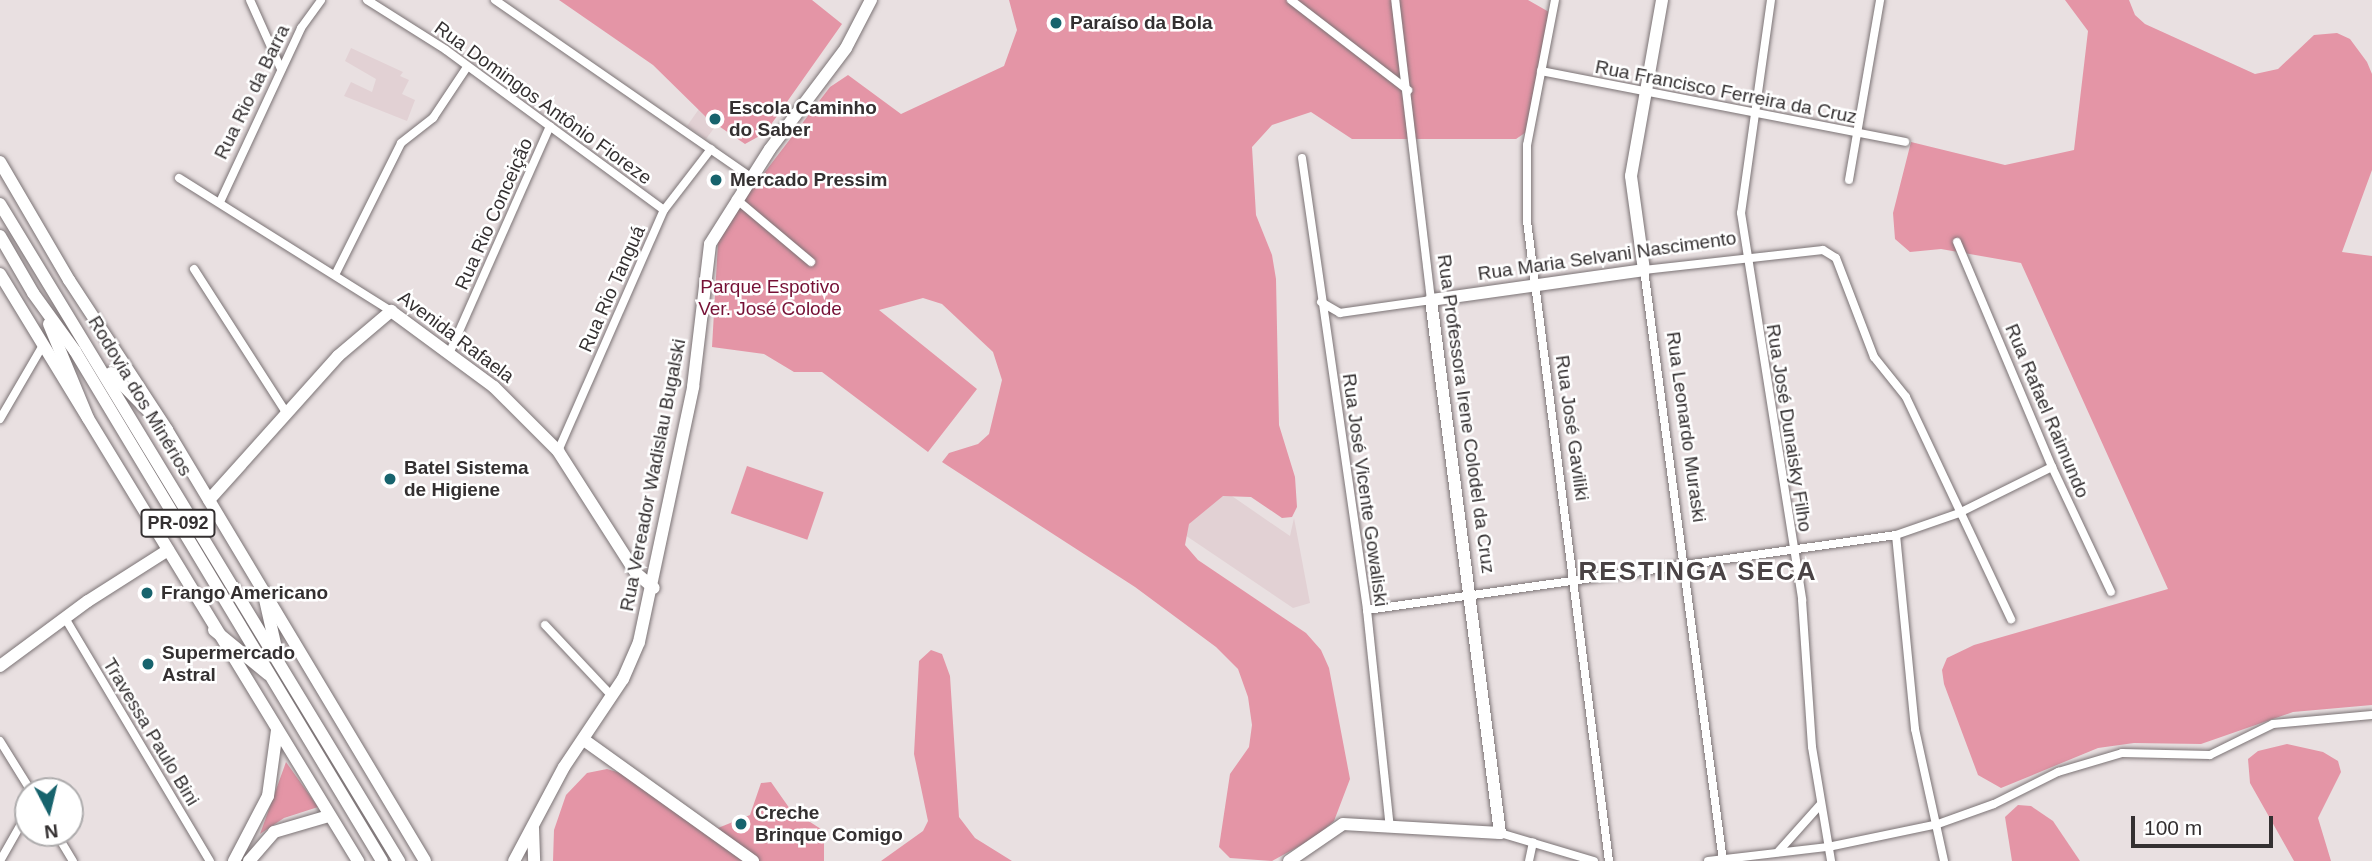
<!DOCTYPE html>
<meta charset="utf-8">
<style>
body{margin:0}
#map{position:relative;width:2372px;height:861px;overflow:hidden;background:#e9e0e1;font-family:Helvetica,sans-serif}
div>[style]{position:absolute}
[style*='--x']{left:calc(var(--x)*1px);top:calc(var(--y)*1px);width:calc(var(--w)*1px);rotate:calc(var(--a)*1deg)}
.built>*{inset:0;background:#e2d1d4}
.green>*{inset:0;background:#e495a6;transform-origin:0 0}
.roads{filter:drop-shadow(0 0 2px #7b7375) drop-shadow(0 0 2px #7b7375)}
.street>*{height:8px;margin:-4px;padding:0 4px;transform-origin:4px;border-radius:4px;background:#fff}
.secondary>*{height:12px;margin:-6px;padding:0 6px;transform-origin:6px;border-radius:6px;background:#fff}
.primary>*{height:12px;margin:-6px;padding:0 6px;transform-origin:6px;border-radius:6px;background:#fff}
.dots>*{width:19px;height:19px;translate:-50% -50%;box-sizing:border-box;border:4px solid #fff;border-radius:50%}
span{translate:-50% -50%;white-space:nowrap;text-align:center;line-height:1.15;-webkit-text-stroke:5px #fff;paint-order:stroke}
.shield-label span{padding:2px 5px;background:#fff;border:2px solid;border-radius:5px;-webkit-text-stroke-width:0}
.shield-label{font-size:18px;color:#343031;font-weight:700}
.poi-label{font-size:19px;color:#343031;font-weight:700}
.left{translate:0 -50%;text-align:left}
.street-label{font-size:19px;color:#343031}
.park-label{font-size:19px;color:#761136}
.district-label{font-size:26px;color:#4a4345;font-weight:700;letter-spacing:2px}
.north{position:absolute;left:14px;top:777px;width:70px;height:70px;box-sizing:border-box;background:#fff;border:2px solid #aeacad;border-radius:50%;rotate:173deg;font-size:19px;font-weight:700;line-height:28px;text-align:center;color:#343031}
.north::after{content:'';display:block;margin:auto;width:24px;height:32px;background:#17636d;clip-path:polygon(50% 0,100% 100%,50% 72%,0 100%)}
.scale{position:absolute;left:2131px;top:816px;width:142px;height:32px;box-sizing:border-box;border:4px solid #343031;border-top:0;padding-left:9px;font-size:21px;line-height:24px;white-space:nowrap;color:#343031;-webkit-text-stroke:5px #fff;paint-order:stroke}
</style>
<div id="map">
<div class="built">
<i style="clip-path:polygon(351px 48px,403px 72px,400px 76px,409px 80px,402px 94px,415px 100px,407px 121px,344px 96px,351px 82px,372px 92px,376px 79px,345px 61px)"></i>
<i style="clip-path:polygon(706px 99px,720px 120px,706px 139px,687px 126px)"></i>
<i style="clip-path:polygon(1226px 492px,1290px 536px,1294px 518px,1310px 603px,1293px 608px,1179px 531px)"></i>
</div>
<div class="green">
<i style="clip-path:polygon(559px 0,812px 0,842px 24px,765px 133px,745px 144px,707px 118px,653px 65px)"></i>
<i style="clip-path:polygon(1009px 0,1528px 0,1549px 12px,1528px 131px,1516px 139px,1352px 139px,1311px 112px,1272px 125px,1252px 147px,1256px 215px,1272px 255px,1276px 279px,1279px 425px,1295px 477px,1297px 507px,1292px 517px,1282px 518px,1251px 497px,1223px 496px,1189px 524px,1185px 545px,1198px 560px,1306px 633px,1321px 650px,1329px 668px,1350px 779px,1334px 821px,1314px 838px,1272px 861px,1230px 858px,1219px 847px,1230px 774px,1249px 747px,1252px 725px,1248px 697px,1238px 669px,1216px 647px,1135px 587px,942px 462px,949px 453px,978px 444px,989px 434px,1002px 380px,993px 352px,942px 304px,923px 298px,879px 310px,977px 389px,928px 452px,822px 372px,794px 372px,764px 354px,712px 347px,718px 242px,748px 194px,830px 87px,848px 75px,901px 114px,1004px 66px,1017px 30px)"></i>
<i style="clip-path:polygon(2065px 0,2129px 0,2135px 15px,2145px 24px,2255px 74px,2278px 69px,2314px 35px,2337px 33px,2350px 39px,2367px 62px,2372px 74px,2372px 170px,2342px 252px,2372px 256px,2372px 705px,2293px 712px,2201px 744px,2134px 743px,2098px 748px,2001px 788px,1978px 775px,1944px 684px,1942px 670px,1947px 658px,1974px 645px,2168px 589px,2021px 263px,1941px 249px,1910px 252px,1895px 239px,1893px 213px,1911px 142px,2005px 165px,2074px 150px,2088px 31px)"></i>
<i style="left:747px;top:466px;width:81px;height:50px;rotate:19deg"></i>
<i style="clip-path:polygon(931px 650px,942px 654px,950px 676px,959px 817px,975px 838px,1012px 861px,881px 861px,923px 831px,928px 821px,914px 754px,919px 661px)"></i>
<i style="clip-path:polygon(2287px 744px,2323px 752px,2338px 761px,2341px 772px,2318px 818px,2331px 861px,2294px 861px,2250px 783px,2248px 759px,2258px 751px)"></i>
<i style="clip-path:polygon(286px 762px,318px 807px,284px 818px,260px 834px)"></i>
<i style="clip-path:polygon(607px 769px,627px 775px,718px 828px,750px 815px,761px 783px,771px 782px,790px 809px,824px 831px,824px 861px,553px 861px,554px 830px,566px 795px,587px 773px)"></i>
<i style="clip-path:polygon(2018px 805px,2031px 806px,2053px 821px,2080px 861px,2012px 861px,2005px 817px)"></i>
</div>
<div class="roads">
<div class="street">
<i style="--x:250;--y:0;--w:76;--a:65.8"></i>
<i style="--x:367;--y:0;--w:93;--a:32.3"></i>
<i style="--x:446;--y:50;--w:270;--a:36.3"></i>
<i style="--x:495;--y:0;--w:311;--a:34.7"></i>
<i style="--x:1291;--y:0;--w:148;--a:37.6"></i>
<i style="--x:1555;--y:0;--w:148;--a:100.9"></i>
<i style="--x:1527;--y:145;--w:76;--a:90"></i>
<i style="--x:1527;--y:221;--w:645;--a:82.7"></i>
<i style="--x:1771;--y:0;--w:215;--a:98"></i>
<i style="--x:1741;--y:213;--w:392;--a:81"></i>
<i style="--x:1802;--y:600;--w:147;--a:86.1"></i>
<i style="--x:1812;--y:747;--w:116;--a:80.5"></i>
<i style="--x:1541;--y:71;--w:371;--a:11"></i>
<i style="--x:1302;--y:158;--w:457;--a:81.8"></i>
<i style="--x:1367;--y:610;--w:219;--a:84"></i>
<i style="--x:179;--y:178;--w:250;--a:32.1"></i>
<i style="--x:1849;--y:180;--w:183;--a:-80.2"></i>
<i style="--x:736;--y:199;--w:98;--a:40"></i>
<i style="--x:220;--y:202;--w:192;--a:-65"></i>
<i style="--x:301;--y:28;--w:34;--a:-54"></i>
<i style="--x:1957;--y:242;--w:244;--a:67.1"></i>
<i style="--x:2052;--y:467;--w:138;--a:64.7"></i>
<i style="--x:194;--y:269;--w:172;--a:57.3"></i>
<i style="--x:336;--y:273;--w:145;--a:-63.4"></i>
<i style="--x:401;--y:143;--w:41;--a:-38"></i>
<i style="--x:433;--y:118;--w:61;--a:-56.3"></i>
<i style="--x:1321;--y:302;--w:22;--a:30"></i>
<i style="--x:1340;--y:313;--w:92;--a:-8.1"></i>
<i style="--x:1431;--y:300;--w:302;--a:-96.8"></i>
<i style="--x:449;--y:354;--w:249;--a:-66.1"></i>
<i style="--x:0;--y:419;--w:86;--a:-59.8"></i>
<i style="--x:558;--y:451;--w:263;--a:-66.3"></i>
<i style="--x:664;--y:210;--w:77;--a:-52.4"></i>
<i style="--x:1896;--y:535;--w:195;--a:84.4"></i>
<i style="--x:1915;--y:729;--w:135;--a:77.6"></i>
<i style="--x:1367;--y:610;--w:534;--a:-8.07"></i>
<i style="--x:1896;--y:535;--w:67;--a:-19.2"></i>
<i style="--x:1959;--y:513;--w:104;--a:-26.3"></i>
<i style="--x:65;--y:618;--w:283;--a:59.2"></i>
<i style="--x:545;--y:625;--w:98;--a:46.7"></i>
<i style="--x:0;--y:741;--w:59;--a:58.2"></i>
<i style="--x:56;--y:833;--w:33;--a:59"></i>
<i style="--x:1500;--y:833;--w:98;--a:16.6"></i>
<i style="--x:1778;--y:852;--w:63;--a:-48.2"></i>
<i style="--x:0;--y:861;--w:56;--a:-60.3"></i>
<i style="--x:1529;--y:861;--w:19;--a:-78"></i>
<i style="--x:1708;--y:861;--w:121;--a:-6.7"></i>
<i style="--x:1828;--y:847;--w:112;--a:-11.8"></i>
<i style="--x:1938;--y:824;--w:59;--a:-19.7"></i>
<i style="--x:1994;--y:804;--w:72;--a:-26.6"></i>
<i style="--x:2058;--y:772;--w:67;--a:-16.5"></i>
<i style="--x:2122;--y:753;--w:88;--a:1.3"></i>
<i style="--x:2210;--y:755;--w:70;--a:-26.2"></i>
<i style="--x:2273;--y:724;--w:99;--a:-5.2"></i>
<i style="--x:1723;--y:861;--w:596;--a:-97.61"></i>
<i style="--x:1644;--y:270;--w:180;--a:-6.4"></i>
<i style="--x:1823;--y:250;--w:15;--a:32"></i>
<i style="--x:1836;--y:258;--w:106;--a:69"></i>
<i style="--x:1874;--y:357;--w:51;--a:51.3"></i>
<i style="--x:1906;--y:397;--w:246;--a:64.7"></i>
</div>
<div class="secondary">
<i style="--x:0;--y:162;--w:137;--a:59.7"></i>
<i style="--x:69;--y:280;--w:179;--a:56.8"></i>
<i style="--x:167;--y:430;--w:502;--a:59.09"></i>
<i style="--x:0;--y:274;--w:688;--a:58.62"></i>
<i style="--x:209;--y:500;--w:193;--a:-48.1"></i>
<i style="--x:338;--y:356;--w:70;--a:-40.3"></i>
<i style="--x:391;--y:311;--w:128;--a:36.4"></i>
<i style="--x:494;--y:387;--w:91;--a:45"></i>
<i style="--x:558;--y:451;--w:145;--a:57.4"></i>
<i style="--x:636;--y:573;--w:23;--a:40"></i>
<i style="--x:0;--y:666;--w:109;--a:-36.5"></i>
<i style="--x:88;--y:601;--w:95;--a:-32.5"></i>
<i style="--x:584;--y:740;--w:208;--a:35.6"></i>
<i style="--x:533;--y:828;--w:33;--a:88"></i>
<i style="--x:234;--y:861;--w:73;--a:-62.4"></i>
<i style="--x:268;--y:796;--w:67;--a:-82.2"></i>
<i style="--x:249;--y:861;--w:38;--a:-49"></i>
<i style="--x:274;--y:832;--w:57;--a:-16.2"></i>
<i style="--x:514;--y:861;--w:106;--a:-62"></i>
<i style="--x:564;--y:767;--w:106;--a:-56.2"></i>
<i style="--x:623;--y:679;--w:40;--a:-66.6"></i>
<i style="--x:639;--y:642;--w:261;--a:-78"></i>
<i style="--x:693;--y:387;--w:144;--a:-83.2"></i>
<i style="--x:710;--y:244;--w:112;--a:-57.7"></i>
<i style="--x:770;--y:149;--w:126;--a:-53"></i>
<i style="--x:846;--y:48;--w:54;--a:-62.5"></i>
<i style="--x:1289;--y:861;--w:65;--a:-34.4"></i>
<i style="--x:1343;--y:824;--w:157;--a:3.3"></i>
<i style="--x:1500;--y:833;--w:537;--a:-97.38"></i>
<i style="--x:1431;--y:300;--w:215;--a:-8"></i>
<i style="--x:1644;--y:270;--w:95;--a:-97.9"></i>
<i style="--x:1631;--y:176;--w:179;--a:-80"></i>
</div>
<div class="primary">
<i style="--x:0;--y:204;--w:769;--a:58.73"></i>
<i style="--x:0;--y:236;--w:66;--a:59.9"></i>
<i style="--x:33;--y:293;--w:72;--a:54.1"></i>
<i style="--x:75;--y:351;--w:595;--a:58.95"></i>
<i style="--x:49;--y:324;--w:102;--a:67.5"></i>
<i style="--x:111;--y:373;--w:80;--a:45.5"></i>
<i style="--x:264;--y:595;--w:64;--a:77.3"></i>
<i style="--x:214;--y:630;--w:70;--a:39.2"></i>
</div>
</div>
<div class="dots">
<i style="left:1056px;top:23px;background:#17636d"></i>
<i style="left:715px;top:119px;background:#17636d"></i>
<i style="left:716px;top:180px;background:#17636d"></i>
<i style="left:390px;top:479px;background:#17636d"></i>
<i style="left:147px;top:593px;background:#17636d"></i>
<i style="left:148px;top:664px;background:#17636d"></i>
<i style="left:741px;top:824px;background:#17636d"></i>
</div>
<div class="shield-label">
<span style="left:178px;top:523px">PR-092</span>
</div>
<div class="poi-label">
<span class="left" style="left:1070px;top:23px">Paraíso da Bola</span>
<span class="left" style="left:729px;top:119px">Escola Caminho<br>do Saber</span>
<span class="left" style="left:730px;top:180px">Mercado Pressim</span>
<span class="left" style="left:404px;top:479px">Batel Sistema<br>de Higiene</span>
<span class="left" style="left:161px;top:593px">Frango Americano</span>
<span class="left" style="left:162px;top:664px">Supermercado<br>Astral</span>
<span class="left" style="left:755px;top:824px">Creche<br>Brinque Comigo</span>
</div>
<div class="street-label">
<span style="left:252px;top:92px;rotate:-64deg">Rua Rio da Barra</span>
<span style="left:1726px;top:92px;rotate:11deg">Rua Francisco Ferreira da Cruz</span>
<span style="left:543px;top:103px;rotate:36deg">Rua Domingos Antônio Fioreze</span>
<span style="left:494px;top:214px;rotate:-66deg">Rua Rio Conceição</span>
<span style="left:1607px;top:256px;rotate:-8deg">Rua Maria Selvani Nascimento</span>
<span style="left:612px;top:289px;rotate:-66deg">Rua Rio Tanguá</span>
<span style="left:456px;top:337px;rotate:37deg">Avenida Rafaela</span>
<span style="left:140px;top:396px;rotate:59deg">Rodovia dos Minérios</span>
<span style="left:2047px;top:411px;rotate:67deg">Rua Rafael Raimundo</span>
<span style="left:1466px;top:414px;rotate:82deg">Rua Professora Irene Colodel da Cruz</span>
<span style="left:1686px;top:427px;rotate:82deg">Rua Leonardo Muraski</span>
<span style="left:1572px;top:428px;rotate:82deg">Rua José Gaviliki</span>
<span style="left:1789px;top:428px;rotate:81deg">Rua José Dunaisky Filho</span>
<span style="left:653px;top:475px;rotate:-79deg">Rua Vereador Wadislau Bugalski</span>
<span style="left:1365px;top:490px;rotate:82deg">Rua José Vicente Gowaliski</span>
<span style="left:151px;top:732px;rotate:59deg">Travessa Paulo Bini</span>
</div>
<div class="park-label">
<span style="left:770px;top:298px">Parque Espotivo<br>Ver. José Colode</span>
</div>
<div class="district-label">
<span style="left:1698px;top:572px">RESTINGA SECA</span>
</div>
<div class="north">N</div>
<div class="scale">100 m</div>
</div>
